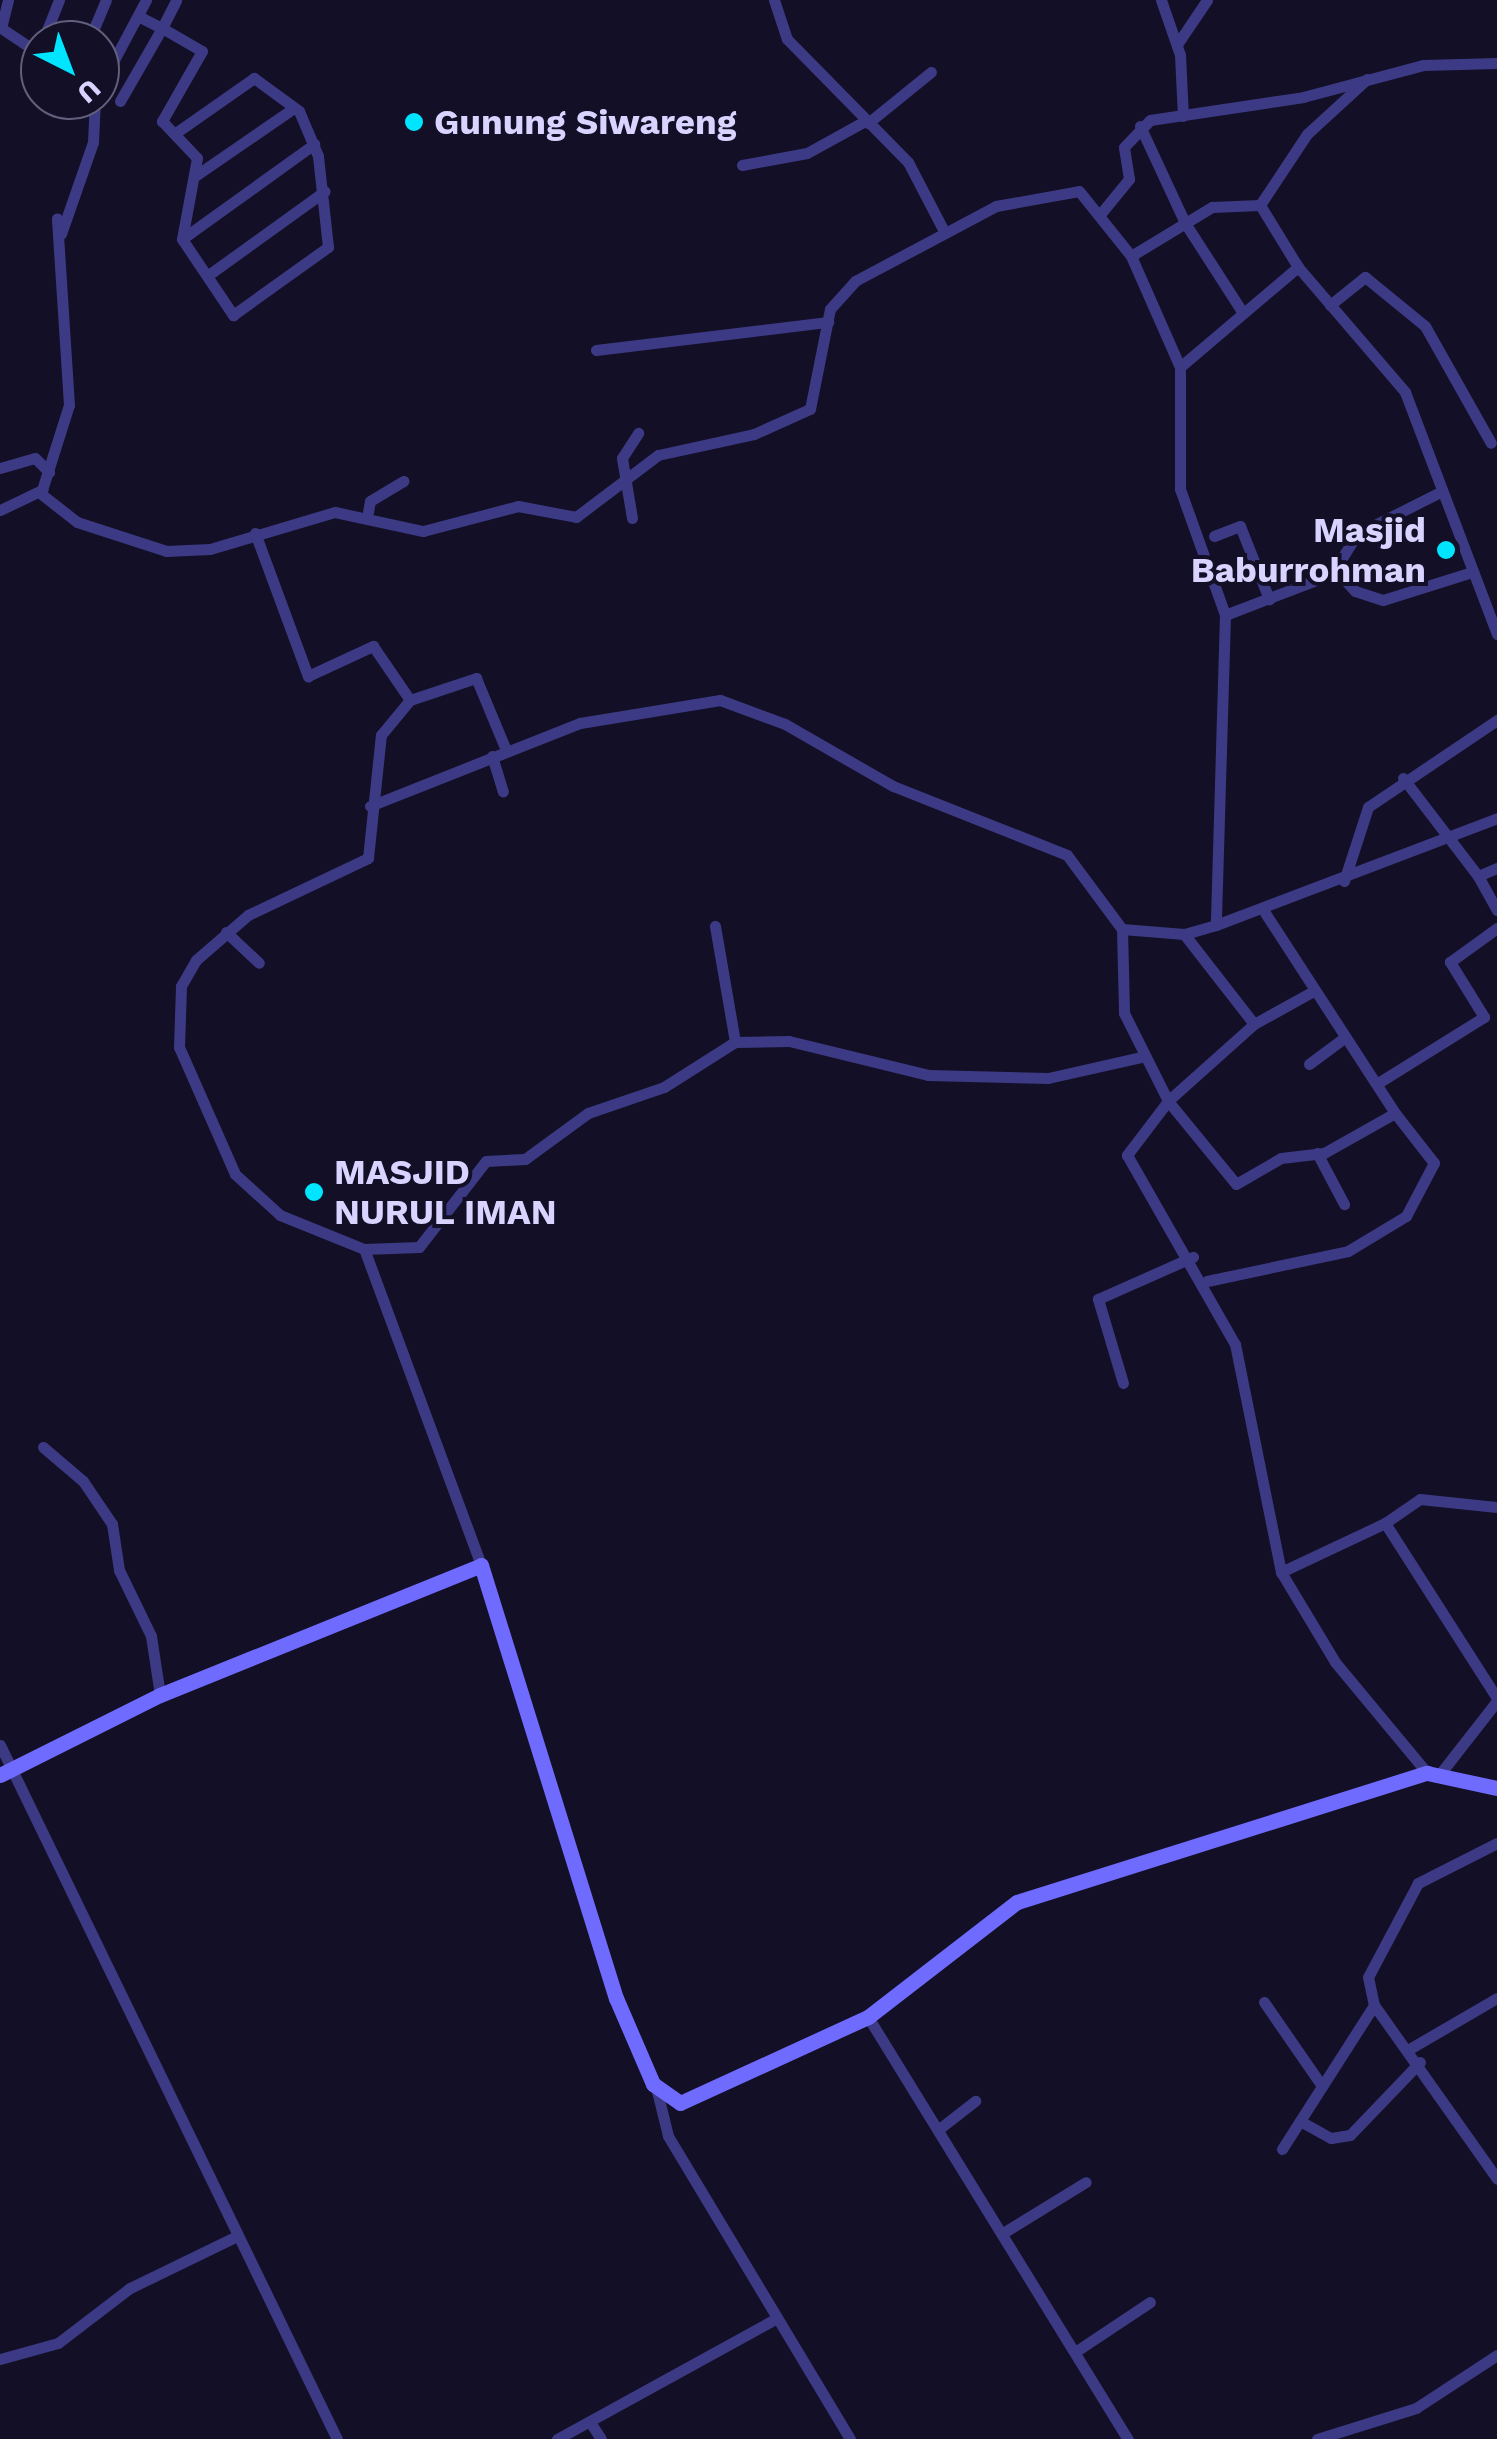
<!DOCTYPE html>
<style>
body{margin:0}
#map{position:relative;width:1497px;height:2439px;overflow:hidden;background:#130f26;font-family:"Work Sans",sans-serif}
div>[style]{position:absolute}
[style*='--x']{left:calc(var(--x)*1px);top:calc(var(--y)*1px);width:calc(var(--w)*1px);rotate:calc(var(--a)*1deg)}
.street>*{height:11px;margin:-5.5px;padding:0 5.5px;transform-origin:5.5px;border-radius:5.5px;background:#3d3a85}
.secondary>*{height:15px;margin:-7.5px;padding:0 7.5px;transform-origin:7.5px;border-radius:7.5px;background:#6f6bff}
.dots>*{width:28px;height:28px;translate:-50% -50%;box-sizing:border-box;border:5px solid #130f26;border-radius:50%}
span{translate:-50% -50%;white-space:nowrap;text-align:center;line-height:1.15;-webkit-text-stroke:8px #130f26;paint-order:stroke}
.poi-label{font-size:35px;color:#d9d4ff;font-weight:700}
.left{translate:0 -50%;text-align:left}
.right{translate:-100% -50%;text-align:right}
.north{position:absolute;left:20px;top:20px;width:100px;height:100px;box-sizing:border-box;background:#130f26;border:2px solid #625e7d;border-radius:50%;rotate:138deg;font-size:28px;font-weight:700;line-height:40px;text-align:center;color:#d9d4ff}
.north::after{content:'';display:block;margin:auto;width:35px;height:45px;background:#00e5ff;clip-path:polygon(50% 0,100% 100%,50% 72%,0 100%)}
</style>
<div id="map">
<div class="street">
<i style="--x:8;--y:0;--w:29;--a:104"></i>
<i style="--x:1;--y:28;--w:47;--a:33.7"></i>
<i style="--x:774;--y:0;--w:41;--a:71.6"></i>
<i style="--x:787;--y:39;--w:173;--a:45.5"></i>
<i style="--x:908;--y:162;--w:80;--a:62.5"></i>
<i style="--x:1161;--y:0;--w:58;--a:70.9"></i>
<i style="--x:1180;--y:55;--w:61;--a:87.2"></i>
<i style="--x:138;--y:16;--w:27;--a:27"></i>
<i style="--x:162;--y:28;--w:31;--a:-63"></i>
<i style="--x:43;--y:40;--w:43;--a:-68.2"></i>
<i style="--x:89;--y:40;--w:43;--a:-67"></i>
<i style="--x:1178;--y:43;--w:52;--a:-56"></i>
<i style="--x:100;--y:55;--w:15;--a:20"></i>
<i style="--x:114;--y:60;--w:68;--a:-61.9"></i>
<i style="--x:1367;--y:79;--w:81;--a:137.5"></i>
<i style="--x:1307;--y:134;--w:85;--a:123.5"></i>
<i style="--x:1260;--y:205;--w:73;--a:58.5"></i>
<i style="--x:1298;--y:267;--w:165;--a:49.4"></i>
<i style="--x:1405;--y:392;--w:259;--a:69.2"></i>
<i style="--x:120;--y:101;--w:84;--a:-60.1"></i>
<i style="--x:162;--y:28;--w:46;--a:29.9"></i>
<i style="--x:202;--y:51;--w:81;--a:119.7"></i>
<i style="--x:162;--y:121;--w:51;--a:46.6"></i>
<i style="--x:197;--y:158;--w:82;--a:100.5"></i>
<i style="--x:182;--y:239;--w:92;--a:56.1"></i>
<i style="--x:233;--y:315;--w:117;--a:-35.6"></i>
<i style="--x:328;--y:247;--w:92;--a:-96.3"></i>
<i style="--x:318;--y:156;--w:49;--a:-112.9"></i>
<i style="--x:299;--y:111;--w:56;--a:-143.7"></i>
<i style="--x:254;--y:78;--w:94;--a:145"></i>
<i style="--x:868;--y:123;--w:81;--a:-39"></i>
<i style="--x:1140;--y:126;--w:107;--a:65.1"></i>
<i style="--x:1185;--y:223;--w:107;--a:57.2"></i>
<i style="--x:742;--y:165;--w:66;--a:-10.5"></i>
<i style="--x:807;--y:153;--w:66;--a:-28.9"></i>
<i style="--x:195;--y:176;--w:120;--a:-34.5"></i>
<i style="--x:1102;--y:212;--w:43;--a:-50.7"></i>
<i style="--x:1129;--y:179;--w:32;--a:-99"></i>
<i style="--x:1124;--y:147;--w:37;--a:-46"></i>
<i style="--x:1150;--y:120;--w:155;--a:-8.5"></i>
<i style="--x:1303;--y:97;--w:124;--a:-14.9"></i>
<i style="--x:1423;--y:65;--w:74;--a:-1.5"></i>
<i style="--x:61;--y:234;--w:97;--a:-70.8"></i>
<i style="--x:93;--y:142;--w:42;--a:-87.3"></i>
<i style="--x:182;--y:239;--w:163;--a:-35.7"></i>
<i style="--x:1131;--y:256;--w:95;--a:-31.2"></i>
<i style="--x:1212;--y:207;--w:48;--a:-2.4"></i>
<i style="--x:207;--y:276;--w:145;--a:-35.8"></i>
<i style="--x:1330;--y:305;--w:45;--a:-38.7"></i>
<i style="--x:1365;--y:277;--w:77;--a:39.2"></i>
<i style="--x:1425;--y:326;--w:134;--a:60.6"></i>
<i style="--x:596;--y:350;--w:234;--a:-6.9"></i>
<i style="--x:1180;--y:367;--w:155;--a:-40.3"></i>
<i style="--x:0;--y:468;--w:36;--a:-16"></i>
<i style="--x:35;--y:458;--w:20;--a:45"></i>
<i style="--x:40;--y:493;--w:47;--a:38.1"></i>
<i style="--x:77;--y:522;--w:94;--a:18"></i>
<i style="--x:166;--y:551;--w:44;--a:-2.6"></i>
<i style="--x:210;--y:549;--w:130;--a:-16.5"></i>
<i style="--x:335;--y:512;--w:90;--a:12.2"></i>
<i style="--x:423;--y:531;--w:98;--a:-14.7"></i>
<i style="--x:518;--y:506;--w:59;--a:10.7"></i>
<i style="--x:576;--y:517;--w:103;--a:-37.1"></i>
<i style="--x:658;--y:455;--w:98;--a:-12.3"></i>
<i style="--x:754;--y:434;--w:61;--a:-24.1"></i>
<i style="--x:810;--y:409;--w:102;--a:-78.7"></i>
<i style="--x:830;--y:309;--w:38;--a:-48"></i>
<i style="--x:855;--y:281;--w:160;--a:-28"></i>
<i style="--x:996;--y:206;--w:84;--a:-10.2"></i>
<i style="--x:1079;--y:191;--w:83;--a:51.3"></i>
<i style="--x:1131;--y:256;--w:121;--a:66.2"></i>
<i style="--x:1180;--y:367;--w:122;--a:90"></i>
<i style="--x:1180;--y:489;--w:134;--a:70.3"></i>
<i style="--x:1225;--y:615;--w:310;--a:91.7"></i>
<i style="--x:1216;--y:925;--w:301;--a:-20.8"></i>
<i style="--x:0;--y:510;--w:47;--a:-25.5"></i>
<i style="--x:42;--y:490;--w:89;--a:-72.4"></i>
<i style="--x:69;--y:405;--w:187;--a:-93.7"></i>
<i style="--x:368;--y:512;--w:11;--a:-80"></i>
<i style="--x:370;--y:501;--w:39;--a:-31"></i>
<i style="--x:632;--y:518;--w:61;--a:-99.5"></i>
<i style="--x:622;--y:458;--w:30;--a:-57"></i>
<i style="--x:255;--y:533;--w:153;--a:69.7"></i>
<i style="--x:308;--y:676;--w:72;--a:-24.8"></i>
<i style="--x:373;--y:646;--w:65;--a:55.6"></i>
<i style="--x:1214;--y:536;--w:28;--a:-21"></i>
<i style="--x:1240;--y:526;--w:79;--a:68.3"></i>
<i style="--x:1336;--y:570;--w:28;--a:48"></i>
<i style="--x:1355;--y:591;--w:29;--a:18"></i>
<i style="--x:1383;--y:600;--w:90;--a:-17.4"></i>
<i style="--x:1225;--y:615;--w:115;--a:-21"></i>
<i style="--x:1332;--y:574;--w:47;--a:-58"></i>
<i style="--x:1357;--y:534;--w:93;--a:-26.8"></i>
<i style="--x:492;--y:756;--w:37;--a:73"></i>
<i style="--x:1403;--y:778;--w:123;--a:52.6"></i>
<i style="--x:1478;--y:876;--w:21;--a:-23"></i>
<i style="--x:370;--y:806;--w:226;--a:-21.6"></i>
<i style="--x:580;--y:723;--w:142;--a:-9.3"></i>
<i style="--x:720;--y:700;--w:69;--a:20.3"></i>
<i style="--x:785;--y:724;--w:125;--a:29.9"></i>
<i style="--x:893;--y:786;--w:187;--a:21.6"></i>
<i style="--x:1067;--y:855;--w:92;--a:53.4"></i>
<i style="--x:1478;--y:876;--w:39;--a:61"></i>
<i style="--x:1344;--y:881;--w:78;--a:-72"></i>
<i style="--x:1368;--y:807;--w:156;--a:-34"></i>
<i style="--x:1216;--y:925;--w:33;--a:164"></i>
<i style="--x:1184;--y:934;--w:62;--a:-175.4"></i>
<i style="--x:1122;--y:929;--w:84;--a:88.6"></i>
<i style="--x:1124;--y:1013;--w:98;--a:63.4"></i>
<i style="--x:1168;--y:1101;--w:68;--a:127.2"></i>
<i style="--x:1127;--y:1155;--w:218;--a:60.3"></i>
<i style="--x:1235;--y:1344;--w:233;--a:78.6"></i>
<i style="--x:1281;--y:1572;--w:105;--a:59"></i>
<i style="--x:1335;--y:1662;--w:144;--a:50.3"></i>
<i style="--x:715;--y:926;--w:118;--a:80.2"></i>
<i style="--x:226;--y:932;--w:45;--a:43.2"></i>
<i style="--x:1184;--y:934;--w:114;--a:52.1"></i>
<i style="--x:1254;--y:1024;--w:115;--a:138.2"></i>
<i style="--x:1168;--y:1101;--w:107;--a:50.7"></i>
<i style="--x:1236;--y:1184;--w:52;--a:-30"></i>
<i style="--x:1281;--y:1158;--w:43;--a:-6.6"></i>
<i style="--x:1324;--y:1153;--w:81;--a:-29.4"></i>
<i style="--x:1395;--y:1113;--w:239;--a:-123"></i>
<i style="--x:1254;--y:1024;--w:64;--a:-29"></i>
<i style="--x:1309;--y:1064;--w:44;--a:-36.6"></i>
<i style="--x:1378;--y:1083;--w:125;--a:-31.9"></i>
<i style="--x:1484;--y:1017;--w:65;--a:-121.7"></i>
<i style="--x:1450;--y:962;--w:58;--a:-35.9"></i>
<i style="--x:1317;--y:1153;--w:58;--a:62.1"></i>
<i style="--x:364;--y:1249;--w:91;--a:-158"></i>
<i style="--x:280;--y:1215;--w:61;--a:-137.7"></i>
<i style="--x:235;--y:1174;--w:139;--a:-113.8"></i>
<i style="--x:179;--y:1047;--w:61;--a:-88.1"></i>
<i style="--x:181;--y:986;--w:30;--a:-60"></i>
<i style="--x:196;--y:960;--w:69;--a:-40.9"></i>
<i style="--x:248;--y:915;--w:133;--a:-25.4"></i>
<i style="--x:368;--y:858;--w:124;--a:-84"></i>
<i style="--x:381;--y:735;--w:45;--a:-50.4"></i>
<i style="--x:410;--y:700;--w:70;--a:-18.4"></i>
<i style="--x:476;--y:678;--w:78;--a:67.4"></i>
<i style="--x:1207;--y:1281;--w:144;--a:-12"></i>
<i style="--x:1348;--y:1251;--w:68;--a:-31.1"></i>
<i style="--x:1406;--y:1216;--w:60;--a:-62.2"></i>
<i style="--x:1434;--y:1163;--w:63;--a:-128"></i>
<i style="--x:1123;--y:1383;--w:88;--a:-106.6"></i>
<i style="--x:1098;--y:1299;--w:104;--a:-23.9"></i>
<i style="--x:43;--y:1447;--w:52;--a:40.4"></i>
<i style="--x:83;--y:1481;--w:52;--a:56"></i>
<i style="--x:112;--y:1524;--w:47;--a:81.3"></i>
<i style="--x:119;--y:1570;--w:73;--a:64.1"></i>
<i style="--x:151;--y:1636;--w:60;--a:81.3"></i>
<i style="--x:1385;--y:1523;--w:42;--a:-34.4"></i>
<i style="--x:1420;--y:1499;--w:77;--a:5.9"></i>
<i style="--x:481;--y:1565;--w:337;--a:-110.3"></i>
<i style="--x:364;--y:1249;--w:55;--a:-2.1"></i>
<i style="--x:419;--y:1247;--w:109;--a:-52.1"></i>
<i style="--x:486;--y:1161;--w:39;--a:-3"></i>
<i style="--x:525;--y:1159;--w:78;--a:-36.1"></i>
<i style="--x:588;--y:1113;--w:80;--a:-18.9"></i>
<i style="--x:664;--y:1087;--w:84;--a:-32.4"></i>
<i style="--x:735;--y:1042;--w:54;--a:-1.1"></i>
<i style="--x:789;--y:1041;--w:143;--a:13.7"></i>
<i style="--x:928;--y:1075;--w:120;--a:1.4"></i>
<i style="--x:1048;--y:1078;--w:95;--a:-12.7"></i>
<i style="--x:1281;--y:1572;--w:115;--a:-25.2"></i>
<i style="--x:1385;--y:1523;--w:208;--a:57.4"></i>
<i style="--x:0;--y:1745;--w:771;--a:64.1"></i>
<i style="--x:1443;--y:1770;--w:88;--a:-52"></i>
<i style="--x:1497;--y:1843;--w:89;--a:153.1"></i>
<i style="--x:1418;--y:1883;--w:106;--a:118"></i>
<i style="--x:1368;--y:1977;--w:29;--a:78"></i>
<i style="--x:1374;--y:2005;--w:213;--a:54.7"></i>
<i style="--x:1264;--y:2002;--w:102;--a:55.4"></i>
<i style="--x:868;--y:2017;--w:496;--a:58.4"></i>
<i style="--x:1411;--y:2048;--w:99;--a:-30.2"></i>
<i style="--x:656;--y:2087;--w:50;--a:76.2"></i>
<i style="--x:668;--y:2136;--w:353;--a:59"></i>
<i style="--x:1300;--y:2121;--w:35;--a:29"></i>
<i style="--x:1331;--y:2138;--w:19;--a:-9"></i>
<i style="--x:1350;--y:2135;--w:101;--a:-46.2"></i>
<i style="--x:939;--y:2129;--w:46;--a:-37.9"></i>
<i style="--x:1282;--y:2149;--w:171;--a:-57.4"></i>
<i style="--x:1003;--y:2233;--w:97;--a:-31.6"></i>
<i style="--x:1075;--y:2352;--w:90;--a:-33.7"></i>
<i style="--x:0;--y:2359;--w:60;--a:-15.4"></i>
<i style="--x:58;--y:2343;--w:91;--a:-37.4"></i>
<i style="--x:130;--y:2288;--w:119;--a:-25.9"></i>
<i style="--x:590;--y:2422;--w:20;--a:57"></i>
<i style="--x:557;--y:2439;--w:251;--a:-28.8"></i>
<i style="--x:1317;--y:2439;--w:104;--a:-17.4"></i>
<i style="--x:1416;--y:2408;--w:97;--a:-33.2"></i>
</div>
<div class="secondary">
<i style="--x:0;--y:1775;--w:179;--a:-26.6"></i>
<i style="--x:160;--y:1695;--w:346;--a:-22"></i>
<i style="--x:481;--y:1565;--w:454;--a:72.7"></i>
<i style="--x:616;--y:1998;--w:94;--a:66.7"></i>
<i style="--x:653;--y:2084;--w:33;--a:35"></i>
<i style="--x:680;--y:2103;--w:207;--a:-24.6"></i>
<i style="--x:868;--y:2017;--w:188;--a:-37.7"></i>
<i style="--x:1017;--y:1902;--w:430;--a:-17.5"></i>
<i style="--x:1427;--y:1773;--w:72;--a:12.1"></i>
</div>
<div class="dots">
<i style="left:414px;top:122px;background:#00e5ff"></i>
<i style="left:1446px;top:550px;background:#00e5ff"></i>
<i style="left:314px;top:1192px;background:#00e5ff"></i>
</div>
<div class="poi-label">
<span class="left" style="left:434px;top:122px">Gunung Siwareng</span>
<span class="right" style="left:1426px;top:550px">Masjid<br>Baburrohman</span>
<span class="left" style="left:334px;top:1192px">MASJID<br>NURUL IMAN</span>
</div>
<div class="north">U</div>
</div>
